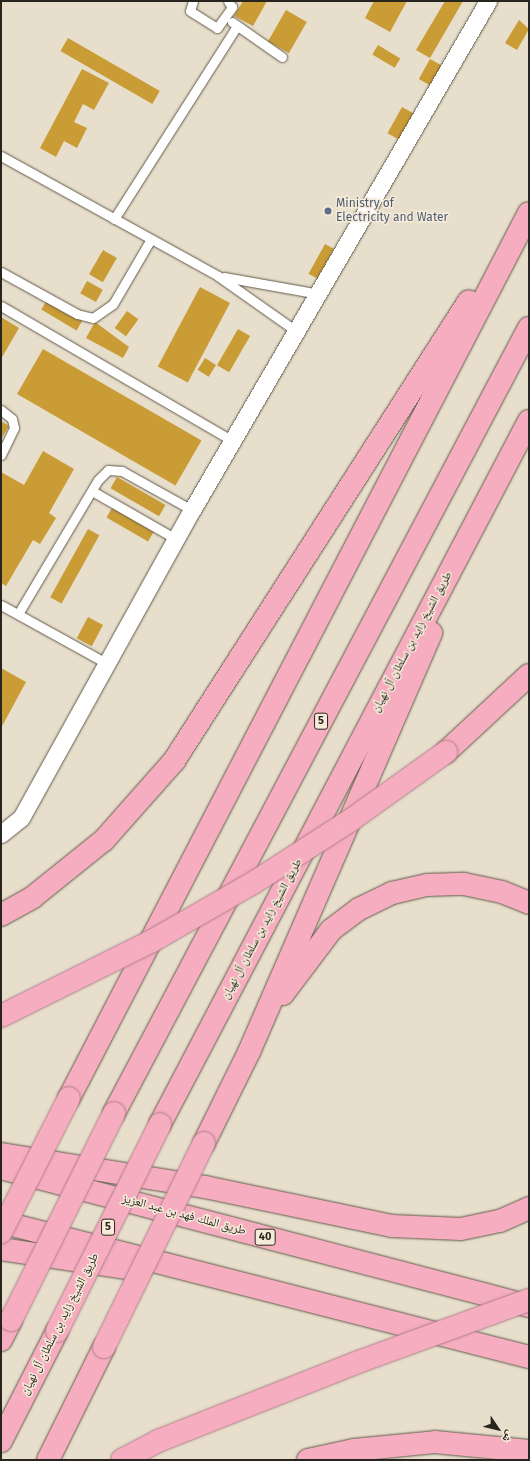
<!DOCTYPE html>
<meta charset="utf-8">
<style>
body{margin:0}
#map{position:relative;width:530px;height:1461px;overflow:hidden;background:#e7decb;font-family:"Fira Sans","Noto Naskh Arabic",sans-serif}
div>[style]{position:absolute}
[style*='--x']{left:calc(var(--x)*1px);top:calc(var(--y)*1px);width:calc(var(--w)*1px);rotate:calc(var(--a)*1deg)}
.building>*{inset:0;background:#c99c36;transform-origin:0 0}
.roads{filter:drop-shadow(0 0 1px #625a4a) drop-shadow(0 0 1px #625a4a)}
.service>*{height:9px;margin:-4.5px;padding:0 4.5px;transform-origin:4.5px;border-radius:4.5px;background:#fff}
.minor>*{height:17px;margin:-8.5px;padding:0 8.5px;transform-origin:8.5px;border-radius:8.5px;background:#fff}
.motorway>*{height:22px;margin:-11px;padding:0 11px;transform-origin:11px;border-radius:11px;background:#f6adc0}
.bridges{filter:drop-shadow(0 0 1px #ae7d87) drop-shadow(0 0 1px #ae7d87)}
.motorway-bridge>*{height:22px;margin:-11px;padding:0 11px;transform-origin:11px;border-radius:11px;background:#f6adc0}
.dots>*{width:11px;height:11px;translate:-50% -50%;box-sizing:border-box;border:2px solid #f5ebd8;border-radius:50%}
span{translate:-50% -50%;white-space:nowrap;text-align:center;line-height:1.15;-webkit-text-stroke:3px #f5ebd8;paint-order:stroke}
.shield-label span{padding:1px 3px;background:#f5ebd8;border:1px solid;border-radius:3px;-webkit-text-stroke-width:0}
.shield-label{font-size:11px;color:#28251e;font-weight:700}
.service-label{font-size:12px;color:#4e5e75}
.left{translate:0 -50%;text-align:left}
.street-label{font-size:12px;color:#28251e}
.frame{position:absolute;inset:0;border:2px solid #28251e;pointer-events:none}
.north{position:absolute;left:478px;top:1409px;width:40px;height:40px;-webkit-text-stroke:3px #f5ebd8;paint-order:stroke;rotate:125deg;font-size:11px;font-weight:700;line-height:16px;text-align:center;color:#28251e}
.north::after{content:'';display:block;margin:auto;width:14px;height:18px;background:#28251e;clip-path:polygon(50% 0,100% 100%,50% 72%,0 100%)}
</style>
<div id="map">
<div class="building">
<i style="clip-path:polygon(243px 1px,267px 1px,253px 26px,234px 16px)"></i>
<i style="clip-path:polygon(374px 1px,407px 1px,390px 32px,365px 18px)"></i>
<i style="clip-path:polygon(445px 1px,463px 1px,430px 58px,416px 50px)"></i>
<i style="left:286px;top:10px;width:24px;height:36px;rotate:30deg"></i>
<i style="clip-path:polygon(519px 20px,529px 29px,517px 50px,505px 43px)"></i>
<i style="left:68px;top:38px;width:106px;height:15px;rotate:30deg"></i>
<i style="left:378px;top:45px;width:26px;height:11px;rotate:31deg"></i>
<i style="left:430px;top:59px;width:13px;height:23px;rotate:29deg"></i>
<i style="clip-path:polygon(82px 69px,109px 83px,94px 110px,83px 104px,74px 122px,87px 128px,77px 148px,64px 141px,56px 157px,40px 148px)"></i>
<i style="left:402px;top:107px;width:13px;height:30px;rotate:29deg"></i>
<i style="left:325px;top:244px;width:10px;height:34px;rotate:29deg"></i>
<i style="left:103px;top:250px;width:16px;height:28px;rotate:30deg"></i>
<i style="left:87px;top:281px;width:18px;height:14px;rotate:29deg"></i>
<i style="left:200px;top:287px;width:34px;height:90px;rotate:28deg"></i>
<i style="left:47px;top:300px;width:41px;height:11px;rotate:31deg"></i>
<i style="left:127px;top:311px;width:14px;height:21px;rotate:36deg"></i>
<i style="clip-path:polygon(1px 317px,19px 328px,1px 359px)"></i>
<i style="clip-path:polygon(95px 322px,129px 347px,123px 358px,86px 338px)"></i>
<i style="left:238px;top:329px;width:14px;height:42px;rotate:30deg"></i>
<i style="left:43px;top:349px;width:183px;height:52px;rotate:30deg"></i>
<i style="left:205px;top:358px;width:13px;height:14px;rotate:32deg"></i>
<i style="clip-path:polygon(1px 421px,9px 426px,1px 439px)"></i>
<i style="clip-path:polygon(43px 451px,74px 469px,49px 513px,56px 518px,40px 544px,33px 540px,6px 586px,1px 583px,1px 472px,24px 485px)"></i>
<i style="left:117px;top:477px;width:56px;height:13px;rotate:30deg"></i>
<i style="left:112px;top:508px;width:48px;height:11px;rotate:30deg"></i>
<i style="left:88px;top:529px;width:13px;height:78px;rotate:29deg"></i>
<i style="left:88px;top:617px;width:17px;height:24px;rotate:28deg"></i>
<i style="clip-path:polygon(1px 668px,26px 682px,1px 728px)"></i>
</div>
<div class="roads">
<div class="service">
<i style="--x:193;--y:1;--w:10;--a:107"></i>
<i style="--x:190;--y:11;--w:32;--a:32"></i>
<i style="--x:217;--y:28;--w:26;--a:-54"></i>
<i style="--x:232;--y:7;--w:7;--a:-124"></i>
<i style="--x:232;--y:22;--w:61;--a:35"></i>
<i style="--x:1;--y:156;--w:248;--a:28.9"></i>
<i style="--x:218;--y:276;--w:95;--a:35.2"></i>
<i style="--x:114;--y:219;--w:229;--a:-57.5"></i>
<i style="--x:1;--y:272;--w:87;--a:28.9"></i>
<i style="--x:77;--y:314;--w:16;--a:14"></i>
<i style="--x:93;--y:318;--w:24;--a:-35"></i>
<i style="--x:113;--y:304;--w:75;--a:-59.7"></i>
<i style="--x:224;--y:277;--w:97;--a:10.1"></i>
<i style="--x:1;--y:306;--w:268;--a:30.2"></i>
<i style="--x:1;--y:410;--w:14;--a:39"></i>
<i style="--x:12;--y:419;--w:9;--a:77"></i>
<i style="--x:14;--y:428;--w:30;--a:116"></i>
<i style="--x:92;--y:491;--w:97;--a:29.7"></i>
<i style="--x:1;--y:605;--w:120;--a:28.9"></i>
<i style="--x:18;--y:614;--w:156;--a:-59.2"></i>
<i style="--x:98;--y:480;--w:14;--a:-45"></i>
<i style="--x:108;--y:470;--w:14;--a:4"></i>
<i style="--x:122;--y:471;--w:80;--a:29.1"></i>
</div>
<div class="minor">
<i style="--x:1;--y:834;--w:26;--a:-39"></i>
<i style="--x:21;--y:818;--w:352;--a:-61"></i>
<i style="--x:192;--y:510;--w:589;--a:-59.82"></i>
</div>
<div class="motorway">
<i style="--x:446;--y:752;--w:113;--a:-42.9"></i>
<i style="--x:1;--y:915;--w:37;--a:-29"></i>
<i style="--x:33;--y:897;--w:91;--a:-38.8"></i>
<i style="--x:104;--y:840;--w:106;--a:-48.5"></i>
<i style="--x:174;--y:761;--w:546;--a:-57.33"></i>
<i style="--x:283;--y:994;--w:80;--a:-53.1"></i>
<i style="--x:331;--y:930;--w:35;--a:-37"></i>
<i style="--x:359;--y:909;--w:37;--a:-26"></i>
<i style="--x:392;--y:893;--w:36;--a:-13"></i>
<i style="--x:427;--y:885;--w:37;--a:-2"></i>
<i style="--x:464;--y:884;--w:39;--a:12"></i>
<i style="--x:502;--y:892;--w:29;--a:22"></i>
<i style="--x:69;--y:1098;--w:997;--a:-62.54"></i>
<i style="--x:114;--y:1113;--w:888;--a:-62.14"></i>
<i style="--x:160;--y:1124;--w:794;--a:-62.31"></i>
<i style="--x:204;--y:1143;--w:102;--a:-63.7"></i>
<i style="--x:249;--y:1052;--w:457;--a:-66.5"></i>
<i style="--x:1;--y:1154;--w:207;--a:9.2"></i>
<i style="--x:205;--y:1187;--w:191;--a:11.8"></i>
<i style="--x:392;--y:1226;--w:69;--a:2.5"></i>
<i style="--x:461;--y:1229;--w:40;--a:-12"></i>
<i style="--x:500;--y:1221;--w:32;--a:-24"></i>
<i style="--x:1;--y:1168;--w:546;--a:14.65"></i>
<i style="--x:1;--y:1222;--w:545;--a:14.34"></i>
<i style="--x:1;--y:1249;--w:141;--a:8.6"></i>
<i style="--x:1;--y:1340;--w:22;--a:-63"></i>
<i style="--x:1;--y:1441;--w:123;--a:-63"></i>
<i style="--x:48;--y:1460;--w:126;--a:-63.6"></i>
<i style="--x:308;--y:1460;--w:47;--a:-12.3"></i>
<i style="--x:354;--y:1450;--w:81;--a:-5.6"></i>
<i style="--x:435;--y:1442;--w:94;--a:5.5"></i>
</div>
</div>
<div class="bridges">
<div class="motorway-bridge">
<i style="--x:1;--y:1016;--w:169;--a:-26.4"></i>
<i style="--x:152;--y:941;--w:116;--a:-29.9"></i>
<i style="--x:253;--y:883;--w:117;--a:-32.7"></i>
<i style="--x:351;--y:820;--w:117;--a:-35.6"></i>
<i style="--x:1;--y:1232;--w:150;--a:-63.1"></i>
<i style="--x:11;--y:1320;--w:231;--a:-63.5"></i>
<i style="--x:57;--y:1331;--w:231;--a:-63.5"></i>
<i style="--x:104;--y:1347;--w:227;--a:-63.9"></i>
<i style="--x:122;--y:1460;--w:41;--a:-27.8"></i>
<i style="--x:158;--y:1441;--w:218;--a:-21.5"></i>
<i style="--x:361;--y:1361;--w:179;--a:-20"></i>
</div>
</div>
<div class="dots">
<i style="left:328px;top:211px;background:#5c6f8a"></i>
</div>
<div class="shield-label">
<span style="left:321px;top:721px">5</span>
<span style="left:108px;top:1227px">5</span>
<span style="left:265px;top:1237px">40</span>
</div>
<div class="service-label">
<span class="left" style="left:336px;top:211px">Ministry of<br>Electricity and Water</span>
</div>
<div class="street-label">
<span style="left:412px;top:642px;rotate:-62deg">طريق الشيخ زايد بن سلطان آل نهيان</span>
<span style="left:262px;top:929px;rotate:-62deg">طريق الشيخ زايد بن سلطان آل نهيان</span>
<span style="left:184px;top:1215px;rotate:15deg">طريق الملك فهد بن عبد العزيز</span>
<span style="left:60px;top:1324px;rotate:-63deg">طريق الشيخ زايد بن سلطان آل نهيان</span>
</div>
<div class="frame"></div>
<div class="north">ش</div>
</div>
